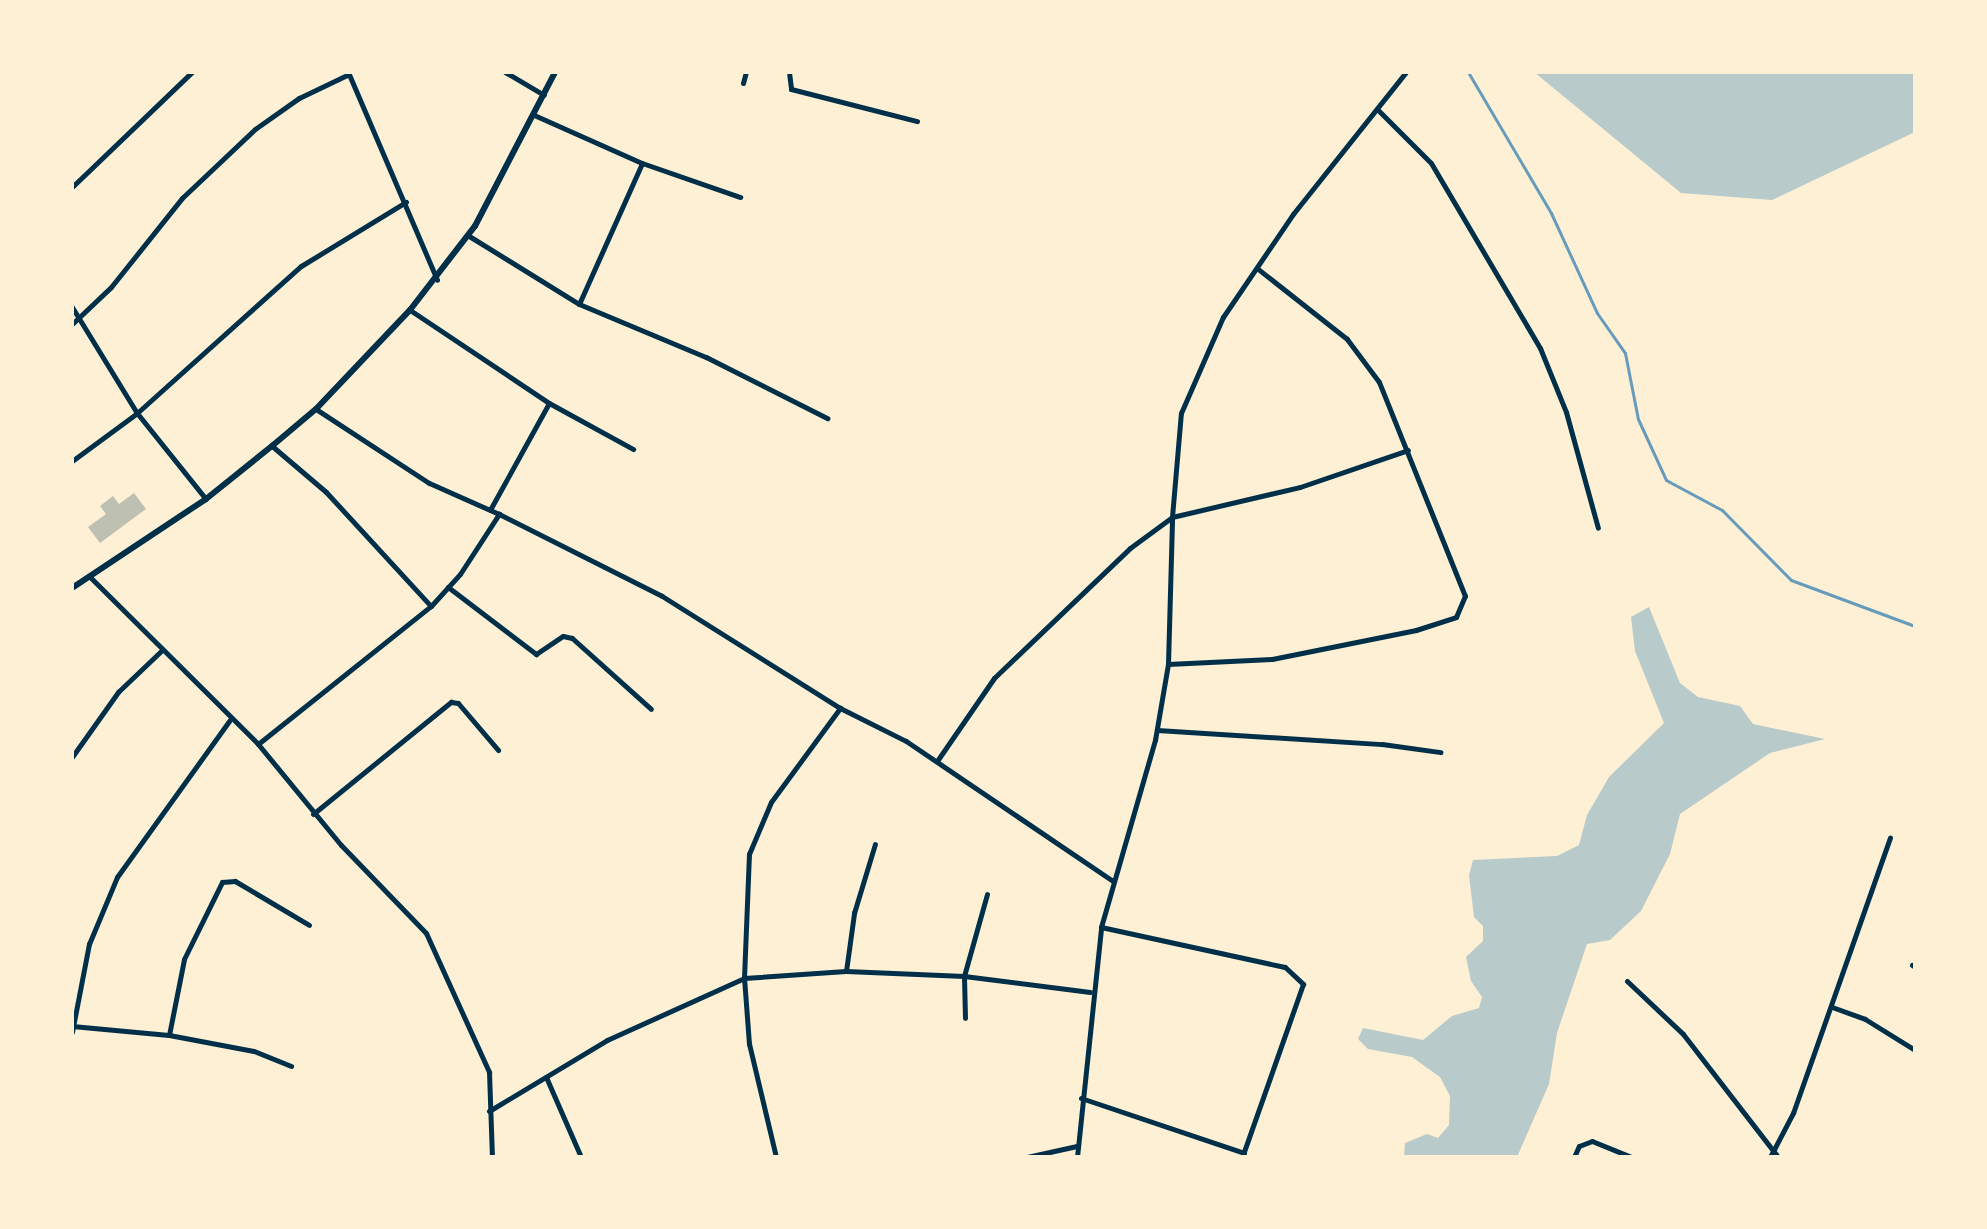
<!DOCTYPE html>
<style>
body{margin:0}
#map{position:relative;width:1987px;height:1229px;overflow:hidden;background:#fdf0d5;font-family:"Space Grotesk",sans-serif}
div>[style]{position:absolute}
[style*='--x']{left:calc(var(--x)*1px);top:calc(var(--y)*1px);width:calc(var(--w)*1px);rotate:calc(var(--a)*1deg)}
.green>*{inset:0;background:#b9caca}
.stream>*{height:3px;margin:-1.5px;padding:0 1.5px;transform-origin:1.5px;border-radius:1.5px;background:#669bbc}
.building>*{inset:0;background:#bec0b2}
.minor>*{height:5px;margin:-2.5px;padding:0 2.5px;transform-origin:2.5px;border-radius:2.5px;background:#003049}
.tertiary>*{height:6px;margin:-3px;padding:0 3px;transform-origin:3px;border-radius:3px;background:#003049}
span{translate:-50% -50%;white-space:nowrap;text-align:center;line-height:1.15;-webkit-text-stroke:8px #fdf0d5;paint-order:stroke}
.frame{position:absolute;inset:0;border:74px solid #fdf0d5;pointer-events:none}
</style>
<div id="map">
<div class="green">
<i style="clip-path:polygon(1534px 72px,1915px 72px,1915px 132px,1772px 200px,1681px 193px)"></i>
<i style="clip-path:polygon(1649px 607px,1680px 683px,1698px 697px,1740px 706px,1753px 724px,1825px 739px,1770px 753px,1680px 814px,1670px 854px,1641px 911px,1610px 940px,1587px 944px,1557px 1033px,1549px 1084px,1517px 1157px,1404px 1157px,1405px 1143px,1427px 1134px,1438px 1138px,1449px 1125px,1450px 1096px,1440px 1077px,1412px 1057px,1368px 1049px,1358px 1039px,1363px 1028px,1423px 1040px,1452px 1016px,1479px 1008px,1482px 997px,1471px 981px,1466px 957px,1483px 941px,1483px 926px,1474px 917px,1469px 875px,1473px 860px,1557px 856px,1579px 845px,1587px 815px,1609px 777px,1664px 723px,1635px 651px,1631px 617px)"></i>
</div>
<div class="stream">
<i style="--x:1468;--y:72;--w:164;--a:59.5"></i>
<i style="--x:1551;--y:213;--w:110;--a:65.3"></i>
<i style="--x:1597;--y:313;--w:49;--a:55"></i>
<i style="--x:1625;--y:353;--w:67;--a:78.9"></i>
<i style="--x:1638;--y:419;--w:67;--a:65.3"></i>
<i style="--x:1666;--y:480;--w:64;--a:28.2"></i>
<i style="--x:1722;--y:510;--w:98;--a:45.4"></i>
<i style="--x:1791;--y:580;--w:132;--a:20.4"></i>
</div>
<div class="building">
<i style="clip-path:polygon(134px 493px,146px 509px,100px 543px,88px 527px,106px 514px,100px 506px,113px 496px,119px 504px)"></i>
</div>
<div class="minor">
<i style="--x:348;--y:72;--w:226;--a:66.8"></i>
<i style="--x:505;--y:72;--w:45;--a:30.5"></i>
<i style="--x:789;--y:72;--w:17;--a:83"></i>
<i style="--x:791;--y:89;--w:130;--a:14.3"></i>
<i style="--x:743;--y:83;--w:11;--a:-75"></i>
<i style="--x:1377;--y:109;--w:76;--a:45"></i>
<i style="--x:1431;--y:163;--w:215;--a:59.5"></i>
<i style="--x:1540;--y:348;--w:69;--a:67.9"></i>
<i style="--x:1566;--y:412;--w:120;--a:74.6"></i>
<i style="--x:534;--y:115;--w:118;--a:24"></i>
<i style="--x:642;--y:163;--w:104;--a:19.1"></i>
<i style="--x:72;--y:187;--w:166;--a:-43.8"></i>
<i style="--x:469;--y:236;--w:129;--a:31.7"></i>
<i style="--x:579;--y:304;--w:138;--a:22.7"></i>
<i style="--x:706;--y:357;--w:136;--a:26.8"></i>
<i style="--x:579;--y:304;--w:154;--a:-65.9"></i>
<i style="--x:72;--y:307;--w:124;--a:58.5"></i>
<i style="--x:137;--y:413;--w:110;--a:51.3"></i>
<i style="--x:410;--y:310;--w:167;--a:33.8"></i>
<i style="--x:549;--y:403;--w:122;--a:118.9"></i>
<i style="--x:72;--y:324;--w:54;--a:-43.5"></i>
<i style="--x:111;--y:287;--w:114;--a:-51.4"></i>
<i style="--x:182;--y:198;--w:100;--a:-43.4"></i>
<i style="--x:255;--y:129;--w:54;--a:-35.2"></i>
<i style="--x:299;--y:98;--w:55;--a:-25.6"></i>
<i style="--x:549;--y:403;--w:96;--a:28.7"></i>
<i style="--x:272;--y:446;--w:71;--a:40.4"></i>
<i style="--x:326;--y:492;--w:155;--a:47.4"></i>
<i style="--x:72;--y:461;--w:81;--a:-36.4"></i>
<i style="--x:137;--y:413;--w:220;--a:-41.9"></i>
<i style="--x:301;--y:266;--w:123;--a:-31.4"></i>
<i style="--x:499;--y:514;--w:182;--a:26.7"></i>
<i style="--x:662;--y:596;--w:210;--a:32.2"></i>
<i style="--x:840;--y:708;--w:74;--a:26.6"></i>
<i style="--x:906;--y:741;--w:248;--a:34.1"></i>
<i style="--x:89;--y:576;--w:238;--a:44.8"></i>
<i style="--x:258;--y:744;--w:131;--a:50.6"></i>
<i style="--x:341;--y:845;--w:122;--a:46"></i>
<i style="--x:426;--y:933;--w:153;--a:65.6"></i>
<i style="--x:489;--y:1072;--w:85;--a:88"></i>
<i style="--x:448;--y:587;--w:111;--a:37.3"></i>
<i style="--x:536;--y:654;--w:32;--a:-34"></i>
<i style="--x:563;--y:636;--w:9;--a:13"></i>
<i style="--x:572;--y:638;--w:106;--a:41.9"></i>
<i style="--x:1168;--y:664;--w:104;--a:-2.8"></i>
<i style="--x:1272;--y:659;--w:147;--a:-11.4"></i>
<i style="--x:1416;--y:630;--w:42;--a:-18"></i>
<i style="--x:1456;--y:617;--w:23;--a:-67"></i>
<i style="--x:1465;--y:596;--w:231;--a:-111.9"></i>
<i style="--x:1379;--y:382;--w:54;--a:-126.7"></i>
<i style="--x:1347;--y:339;--w:113;--a:-141.8"></i>
<i style="--x:1157;--y:730;--w:225;--a:3.6"></i>
<i style="--x:1382;--y:744;--w:59;--a:7.9"></i>
<i style="--x:258;--y:744;--w:221;--a:-38.6"></i>
<i style="--x:431;--y:606;--w:43;--a:-47.8"></i>
<i style="--x:460;--y:574;--w:72;--a:-57"></i>
<i style="--x:499;--y:514;--w:77;--a:-156.1"></i>
<i style="--x:429;--y:483;--w:135;--a:-146.8"></i>
<i style="--x:72;--y:757;--w:80;--a:-54.7"></i>
<i style="--x:118;--y:692;--w:59;--a:-43.6"></i>
<i style="--x:937;--y:761;--w:101;--a:-55.5"></i>
<i style="--x:994;--y:678;--w:188;--a:-43.7"></i>
<i style="--x:1130;--y:548;--w:52;--a:-36.4"></i>
<i style="--x:1172;--y:517;--w:131;--a:-13.2"></i>
<i style="--x:1300;--y:487;--w:114;--a:-18.9"></i>
<i style="--x:313;--y:814;--w:178;--a:-39.1"></i>
<i style="--x:451;--y:702;--w:7;--a:8"></i>
<i style="--x:458;--y:703;--w:62;--a:49.6"></i>
<i style="--x:1101;--y:927;--w:188;--a:12.3"></i>
<i style="--x:1285;--y:967;--w:25;--a:43"></i>
<i style="--x:1303;--y:984;--w:183;--a:109.4"></i>
<i style="--x:1912;--y:965;--w:4;--a:34"></i>
<i style="--x:846;--y:971;--w:59;--a:-82.1"></i>
<i style="--x:854;--y:913;--w:72;--a:-73.1"></i>
<i style="--x:1627;--y:981;--w:77;--a:43.4"></i>
<i style="--x:1683;--y:1034;--w:155;--a:52.3"></i>
<i style="--x:1832;--y:1007;--w:35;--a:20"></i>
<i style="--x:1865;--y:1019;--w:59;--a:31.8"></i>
<i style="--x:965;--y:1018;--w:42;--a:-91.4"></i>
<i style="--x:964;--y:976;--w:85;--a:-74.3"></i>
<i style="--x:72;--y:1026;--w:97;--a:5.3"></i>
<i style="--x:169;--y:1035;--w:86;--a:10.7"></i>
<i style="--x:254;--y:1051;--w:40;--a:22"></i>
<i style="--x:72;--y:1032;--w:90;--a:-79.1"></i>
<i style="--x:89;--y:944;--w:73;--a:-67.3"></i>
<i style="--x:117;--y:877;--w:193;--a:-54.3"></i>
<i style="--x:169;--y:1035;--w:77;--a:-78.8"></i>
<i style="--x:184;--y:959;--w:86;--a:-63.7"></i>
<i style="--x:222;--y:882;--w:13;--a:-4"></i>
<i style="--x:235;--y:881;--w:86;--a:30.7"></i>
<i style="--x:546;--y:1077;--w:87;--a:66.4"></i>
<i style="--x:1081;--y:1098;--w:172;--a:18.6"></i>
<i style="--x:489;--y:1111;--w:138;--a:-31"></i>
<i style="--x:607;--y:1040;--w:150;--a:-24.3"></i>
<i style="--x:744;--y:978;--w:102;--a:-3.9"></i>
<i style="--x:846;--y:971;--w:118;--a:2.4"></i>
<i style="--x:964;--y:976;--w:127;--a:7.2"></i>
<i style="--x:776;--y:1157;--w:116;--a:-103.4"></i>
<i style="--x:749;--y:1044;--w:66;--a:-94.3"></i>
<i style="--x:744;--y:978;--w:124;--a:-87.7"></i>
<i style="--x:749;--y:854;--w:56;--a:-67.1"></i>
<i style="--x:771;--y:802;--w:117;--a:-53.7"></i>
<i style="--x:1027;--y:1157;--w:51;--a:-12.4"></i>
<i style="--x:1077;--y:1157;--w:231;--a:-84"></i>
<i style="--x:1101;--y:927;--w:195;--a:-73.9"></i>
<i style="--x:1155;--y:740;--w:77;--a:-80.3"></i>
<i style="--x:1168;--y:664;--w:147;--a:-88.4"></i>
<i style="--x:1172;--y:517;--w:104;--a:-85.1"></i>
<i style="--x:1181;--y:413;--w:105;--a:-66.4"></i>
<i style="--x:1223;--y:317;--w:125;--a:-55.8"></i>
<i style="--x:1293;--y:214;--w:181;--a:-51.5"></i>
<i style="--x:1574;--y:1157;--w:12;--a:-66"></i>
<i style="--x:1579;--y:1146;--w:14;--a:-21"></i>
<i style="--x:1592;--y:1141;--w:42;--a:22.3"></i>
<i style="--x:1770;--y:1157;--w:50;--a:-62.4"></i>
<i style="--x:1793;--y:1113;--w:292;--a:-70.6"></i>
</div>
<div class="tertiary">
<i style="--x:72;--y:588;--w:161;--a:-33.6"></i>
<i style="--x:206;--y:499;--w:85;--a:-38.8"></i>
<i style="--x:272;--y:446;--w:57;--a:-40.1"></i>
<i style="--x:316;--y:409;--w:137;--a:-46.5"></i>
<i style="--x:410;--y:310;--w:106;--a:-52.3"></i>
<i style="--x:475;--y:226;--w:174;--a:-62.5"></i>
</div>
<div class="frame"></div>
</div>
